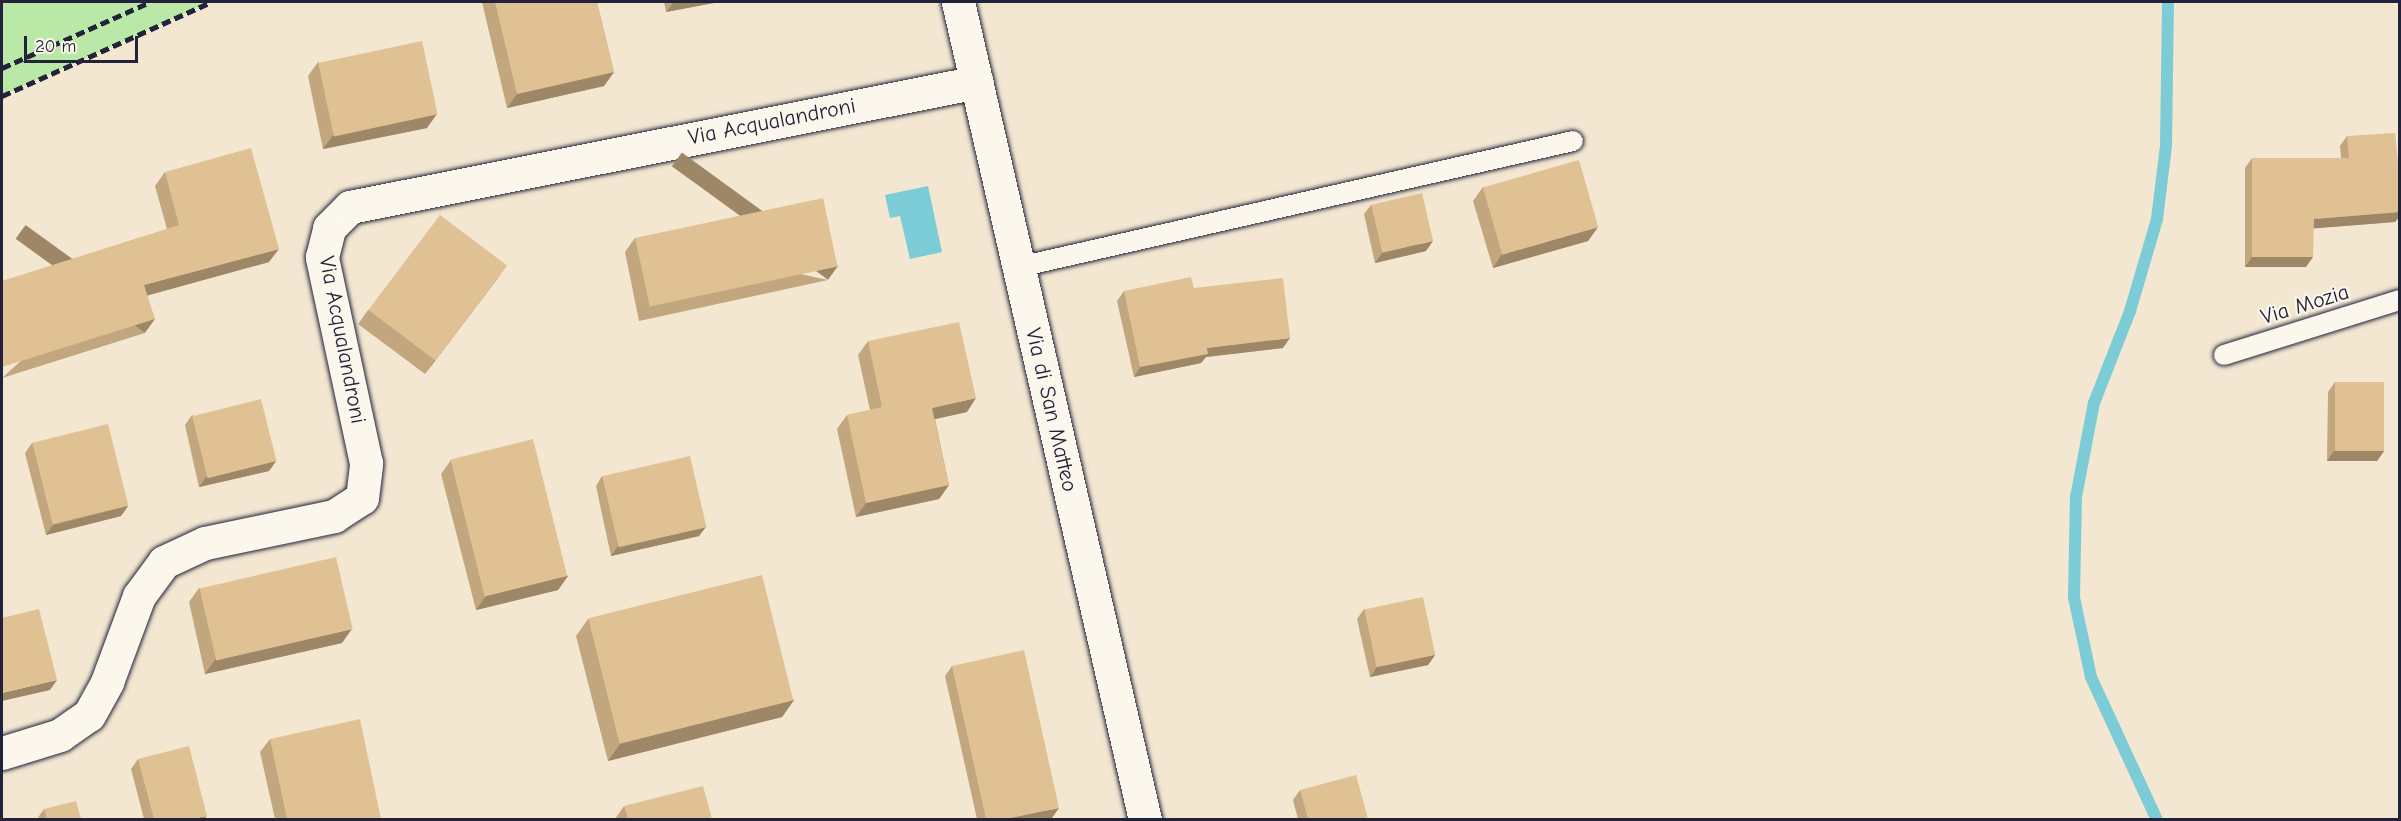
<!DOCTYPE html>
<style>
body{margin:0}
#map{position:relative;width:2401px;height:821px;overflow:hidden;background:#f3e7d1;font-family:"Comic Neue",sans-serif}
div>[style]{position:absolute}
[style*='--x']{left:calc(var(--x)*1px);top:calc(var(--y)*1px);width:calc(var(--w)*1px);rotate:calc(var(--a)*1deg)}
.green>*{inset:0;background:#bae9a7}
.water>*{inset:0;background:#7cccd7}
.stream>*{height:12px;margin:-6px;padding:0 6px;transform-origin:6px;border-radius:6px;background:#7cccd7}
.roads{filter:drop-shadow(0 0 2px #22223b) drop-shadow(0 0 2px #22223b)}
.lane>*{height:20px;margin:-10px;padding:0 10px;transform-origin:10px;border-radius:10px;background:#fbf7ec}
.street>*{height:33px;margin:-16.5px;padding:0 16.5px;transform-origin:16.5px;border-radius:16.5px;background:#fbf7ec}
.rail>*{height:4.5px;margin-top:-2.25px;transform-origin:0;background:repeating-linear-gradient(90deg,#22223b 0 9px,transparent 0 13.5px)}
.wall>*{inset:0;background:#c1a67e}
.shaded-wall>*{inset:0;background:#9d8767;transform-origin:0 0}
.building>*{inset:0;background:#e0c193;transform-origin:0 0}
span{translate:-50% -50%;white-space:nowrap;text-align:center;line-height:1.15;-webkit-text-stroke:4.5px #fbf7ec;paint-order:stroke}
.street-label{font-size:22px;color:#22223b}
.frame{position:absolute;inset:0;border:3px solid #22223b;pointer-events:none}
.scale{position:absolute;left:24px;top:36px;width:114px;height:27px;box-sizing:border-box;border:3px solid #22223b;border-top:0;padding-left:8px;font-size:18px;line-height:21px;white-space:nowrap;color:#22223b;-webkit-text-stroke:4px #fbf7ec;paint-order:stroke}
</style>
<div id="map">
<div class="green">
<i style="clip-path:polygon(2px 2px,211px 2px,2px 96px)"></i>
</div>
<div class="water">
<i style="clip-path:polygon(928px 186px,942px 252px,910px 259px,900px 216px,890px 218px,885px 195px)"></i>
</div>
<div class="stream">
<i style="--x:2157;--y:820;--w:157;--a:-114.8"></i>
<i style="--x:2091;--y:677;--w:81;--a:-102.1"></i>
<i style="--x:2074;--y:598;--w:101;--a:-88.9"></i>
<i style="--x:2076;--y:497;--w:96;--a:-79.2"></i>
<i style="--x:2094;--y:403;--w:99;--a:-68.6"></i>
<i style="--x:2130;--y:311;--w:96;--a:-73.6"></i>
<i style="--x:2157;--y:219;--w:74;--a:-83"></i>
<i style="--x:2166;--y:146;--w:144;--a:-89.2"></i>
</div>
<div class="roads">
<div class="lane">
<i style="--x:1019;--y:267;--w:568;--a:-12.81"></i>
<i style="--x:2224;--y:355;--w:184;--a:-17.4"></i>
</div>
<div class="street">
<i style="--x:958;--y:2;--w:839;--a:77.12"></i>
<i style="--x:2;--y:753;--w:61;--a:-17.2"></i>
<i style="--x:60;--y:735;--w:35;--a:-35"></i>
<i style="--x:89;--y:715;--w:38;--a:-61"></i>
<i style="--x:107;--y:682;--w:92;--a:-69.6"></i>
<i style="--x:139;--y:596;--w:42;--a:-53.7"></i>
<i style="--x:164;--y:562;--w:45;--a:-24.9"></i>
<i style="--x:205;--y:543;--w:132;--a:-11.8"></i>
<i style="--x:334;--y:516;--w:33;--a:-33"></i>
<i style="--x:362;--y:498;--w:35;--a:-83"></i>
<i style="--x:366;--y:463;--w:211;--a:-102.1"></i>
<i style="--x:322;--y:257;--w:30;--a:-76"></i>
<i style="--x:329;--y:228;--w:30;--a:-45"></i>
<i style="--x:350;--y:207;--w:639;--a:-11.27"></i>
</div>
</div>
<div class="rail">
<i style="--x:2;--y:68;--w:162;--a:-24"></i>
<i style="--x:2;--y:96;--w:229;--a:-24.2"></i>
</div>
<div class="wall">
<i style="clip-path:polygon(482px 2px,597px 2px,614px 72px,604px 86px,507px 108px)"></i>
<i style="clip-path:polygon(664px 2px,719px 2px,666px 12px)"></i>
<i style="clip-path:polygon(318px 62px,427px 128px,323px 149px,308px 76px)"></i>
<i style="clip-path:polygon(2347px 136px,2400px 182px,2400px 216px,2395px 222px,2313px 228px,2306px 267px,2245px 267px,2245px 168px,2252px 158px,2341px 158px,2340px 146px)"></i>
<i style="clip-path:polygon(165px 172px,269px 262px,148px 295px,145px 333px,2px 378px,167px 229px,155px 186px)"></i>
<i style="clip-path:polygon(1483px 187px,1598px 227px,1588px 241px,1493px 268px,1473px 201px)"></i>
<i style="clip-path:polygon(1371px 205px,1426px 251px,1375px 263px,1364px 214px)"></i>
<i style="clip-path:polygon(635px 238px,828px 280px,639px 321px,625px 252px)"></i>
<i style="clip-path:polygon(497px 279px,425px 374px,358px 324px,368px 310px)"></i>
<i style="clip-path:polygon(1194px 288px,1283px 348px,1206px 357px,1201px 363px,1134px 377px,1117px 301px,1124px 291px)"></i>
<i style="clip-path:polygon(868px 341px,967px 412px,935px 419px,949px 485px,939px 499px,856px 517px,837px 429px,847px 415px,870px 410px,858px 355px)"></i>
<i style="clip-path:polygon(2335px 382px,2384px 451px,2377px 461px,2327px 461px,2328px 392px)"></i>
<i style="clip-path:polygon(192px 415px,276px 461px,269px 471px,199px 487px,185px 425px)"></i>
<i style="clip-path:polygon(32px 443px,128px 506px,121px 516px,46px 535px,25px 453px)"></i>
<i style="clip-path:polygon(451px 460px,568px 576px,558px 590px,476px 610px,441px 474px)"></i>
<i style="clip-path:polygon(602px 476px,699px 536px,611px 556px,596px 486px)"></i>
<i style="clip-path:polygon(199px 588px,342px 643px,205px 674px,189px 602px)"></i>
<i style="clip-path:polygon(1364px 609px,1435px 655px,1428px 665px,1370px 677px,1357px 619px)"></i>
<i style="clip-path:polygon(588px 619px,794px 700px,782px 717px,608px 761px,576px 636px)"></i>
<i style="clip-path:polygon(952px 666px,1052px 818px,1045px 819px,977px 819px,945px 676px)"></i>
<i style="clip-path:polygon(270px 739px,381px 819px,275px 819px,260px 752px)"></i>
<i style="clip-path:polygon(138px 759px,204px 819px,144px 819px,131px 769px)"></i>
<i style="clip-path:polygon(1300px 790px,1368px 819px,1298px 819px,1293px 800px)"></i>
<i style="clip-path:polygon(624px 806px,712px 819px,615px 819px)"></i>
<i style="clip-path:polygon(44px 809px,81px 819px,37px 819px)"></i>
</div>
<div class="shaded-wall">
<i style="clip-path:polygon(674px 2px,719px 2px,666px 12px)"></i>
<i style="clip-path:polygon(614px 72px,604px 86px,507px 108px,517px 94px)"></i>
<i style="clip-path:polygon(437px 114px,427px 128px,323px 149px,333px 135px)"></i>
<i style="clip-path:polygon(2400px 212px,2400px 216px,2395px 222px,2307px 229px,2314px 219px)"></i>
<i style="clip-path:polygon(1598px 227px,1588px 241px,1493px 268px,1502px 254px)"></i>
<i style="clip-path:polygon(1433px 241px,1426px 251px,1375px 263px,1382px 253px)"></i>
<i style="clip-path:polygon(279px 249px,269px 262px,135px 299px,144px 285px)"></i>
<i style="clip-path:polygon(2252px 257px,2313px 257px,2306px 267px,2245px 267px)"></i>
<i style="clip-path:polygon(507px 265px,497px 279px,425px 374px,435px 360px)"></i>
<i style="left:838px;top:266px;width:17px;height:193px;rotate:126deg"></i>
<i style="left:155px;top:319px;width:17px;height:160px;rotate:126deg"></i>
<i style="clip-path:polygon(1290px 338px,1283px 348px,1206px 357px,1201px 363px,1134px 377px,1140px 367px,1207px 348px)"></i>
<i style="clip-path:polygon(976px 398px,967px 412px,922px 422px,932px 408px)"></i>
<i style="clip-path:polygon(2334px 451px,2384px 451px,2377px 461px,2327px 461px)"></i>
<i style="clip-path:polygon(276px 461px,269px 471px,199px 487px,206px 477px)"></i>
<i style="clip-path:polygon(949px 485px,939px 499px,856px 517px,866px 503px)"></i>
<i style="clip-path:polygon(128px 506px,121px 516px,46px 535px,53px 525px)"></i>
<i style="clip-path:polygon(706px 527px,699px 536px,611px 556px,618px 546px)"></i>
<i style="clip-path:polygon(568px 576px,558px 590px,476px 610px,486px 596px)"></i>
<i style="clip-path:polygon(352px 629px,342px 643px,205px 674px,215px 660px)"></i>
<i style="clip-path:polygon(1435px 655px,1428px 665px,1370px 677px,1377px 667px)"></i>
<i style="clip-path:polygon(57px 680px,50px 690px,2px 701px,2px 693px)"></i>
<i style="clip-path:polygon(794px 700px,782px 717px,608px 761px,620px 744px)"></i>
<i style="clip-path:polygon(1059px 808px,1052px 818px,1045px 819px,1005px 819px)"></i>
<i style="clip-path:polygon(207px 816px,204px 819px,193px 819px)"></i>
</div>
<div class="building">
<i style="clip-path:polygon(495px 2px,597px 2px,614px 72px,517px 94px)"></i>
<i style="left:422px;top:41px;width:75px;height:106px;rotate:78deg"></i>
<i style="clip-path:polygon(2395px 133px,2400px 182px,2400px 212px,2314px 219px,2313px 257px,2252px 257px,2252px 158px,2349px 158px,2347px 136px)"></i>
<i style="clip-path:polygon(251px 148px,279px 249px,144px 285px,155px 319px,2px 367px,2px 281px,179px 225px,165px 172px)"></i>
<i style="left:1579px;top:160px;width:70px;height:100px;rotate:74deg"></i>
<i style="left:1422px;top:193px;width:49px;height:52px;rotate:77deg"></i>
<i style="left:823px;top:198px;width:70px;height:192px;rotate:78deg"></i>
<i style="left:440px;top:215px;width:84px;height:119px;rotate:37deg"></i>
<i style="clip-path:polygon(1191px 277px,1194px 288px,1283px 278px,1290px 338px,1207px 348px,1208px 354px,1140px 367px,1124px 291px)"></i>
<i style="clip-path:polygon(959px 322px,976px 398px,932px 408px,949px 485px,866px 503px,847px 415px,882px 407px,868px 341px)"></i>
<i style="left:2335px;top:382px;width:49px;height:69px"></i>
<i style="left:261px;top:399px;width:64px;height:71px;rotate:76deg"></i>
<i style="left:108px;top:424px;width:84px;height:78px;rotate:76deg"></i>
<i style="left:533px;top:439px;width:141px;height:85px;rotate:76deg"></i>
<i style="left:690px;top:456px;width:73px;height:90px;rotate:77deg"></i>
<i style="left:336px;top:557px;width:74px;height:140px;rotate:77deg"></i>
<i style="left:762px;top:575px;width:129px;height:179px;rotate:76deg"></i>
<i style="left:1423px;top:597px;width:59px;height:60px;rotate:78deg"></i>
<i style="clip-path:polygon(39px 609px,57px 680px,2px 693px,2px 618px)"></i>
<i style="clip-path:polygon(1024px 650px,1059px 808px,1005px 819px,986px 819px,952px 666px)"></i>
<i style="clip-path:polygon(360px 719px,381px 819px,287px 819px,270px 739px)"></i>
<i style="clip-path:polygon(189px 746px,207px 816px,193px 819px,154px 819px,138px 759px)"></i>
<i style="clip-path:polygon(1356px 775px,1368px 819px,1308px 819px,1300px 790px)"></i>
<i style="clip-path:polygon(703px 786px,712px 819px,628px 819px,624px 806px)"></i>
<i style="clip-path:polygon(76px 801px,81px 819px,47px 819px,44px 809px)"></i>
</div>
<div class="street-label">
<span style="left:772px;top:122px;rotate:-11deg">Via Acqualandroni</span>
<span style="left:2305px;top:305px;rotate:-17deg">Via Mozia</span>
<span style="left:342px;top:340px;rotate:79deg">Via Acqualandroni</span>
<span style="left:1051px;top:410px;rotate:77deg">Via di San Matteo</span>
</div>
<div class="frame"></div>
<div class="scale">20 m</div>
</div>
